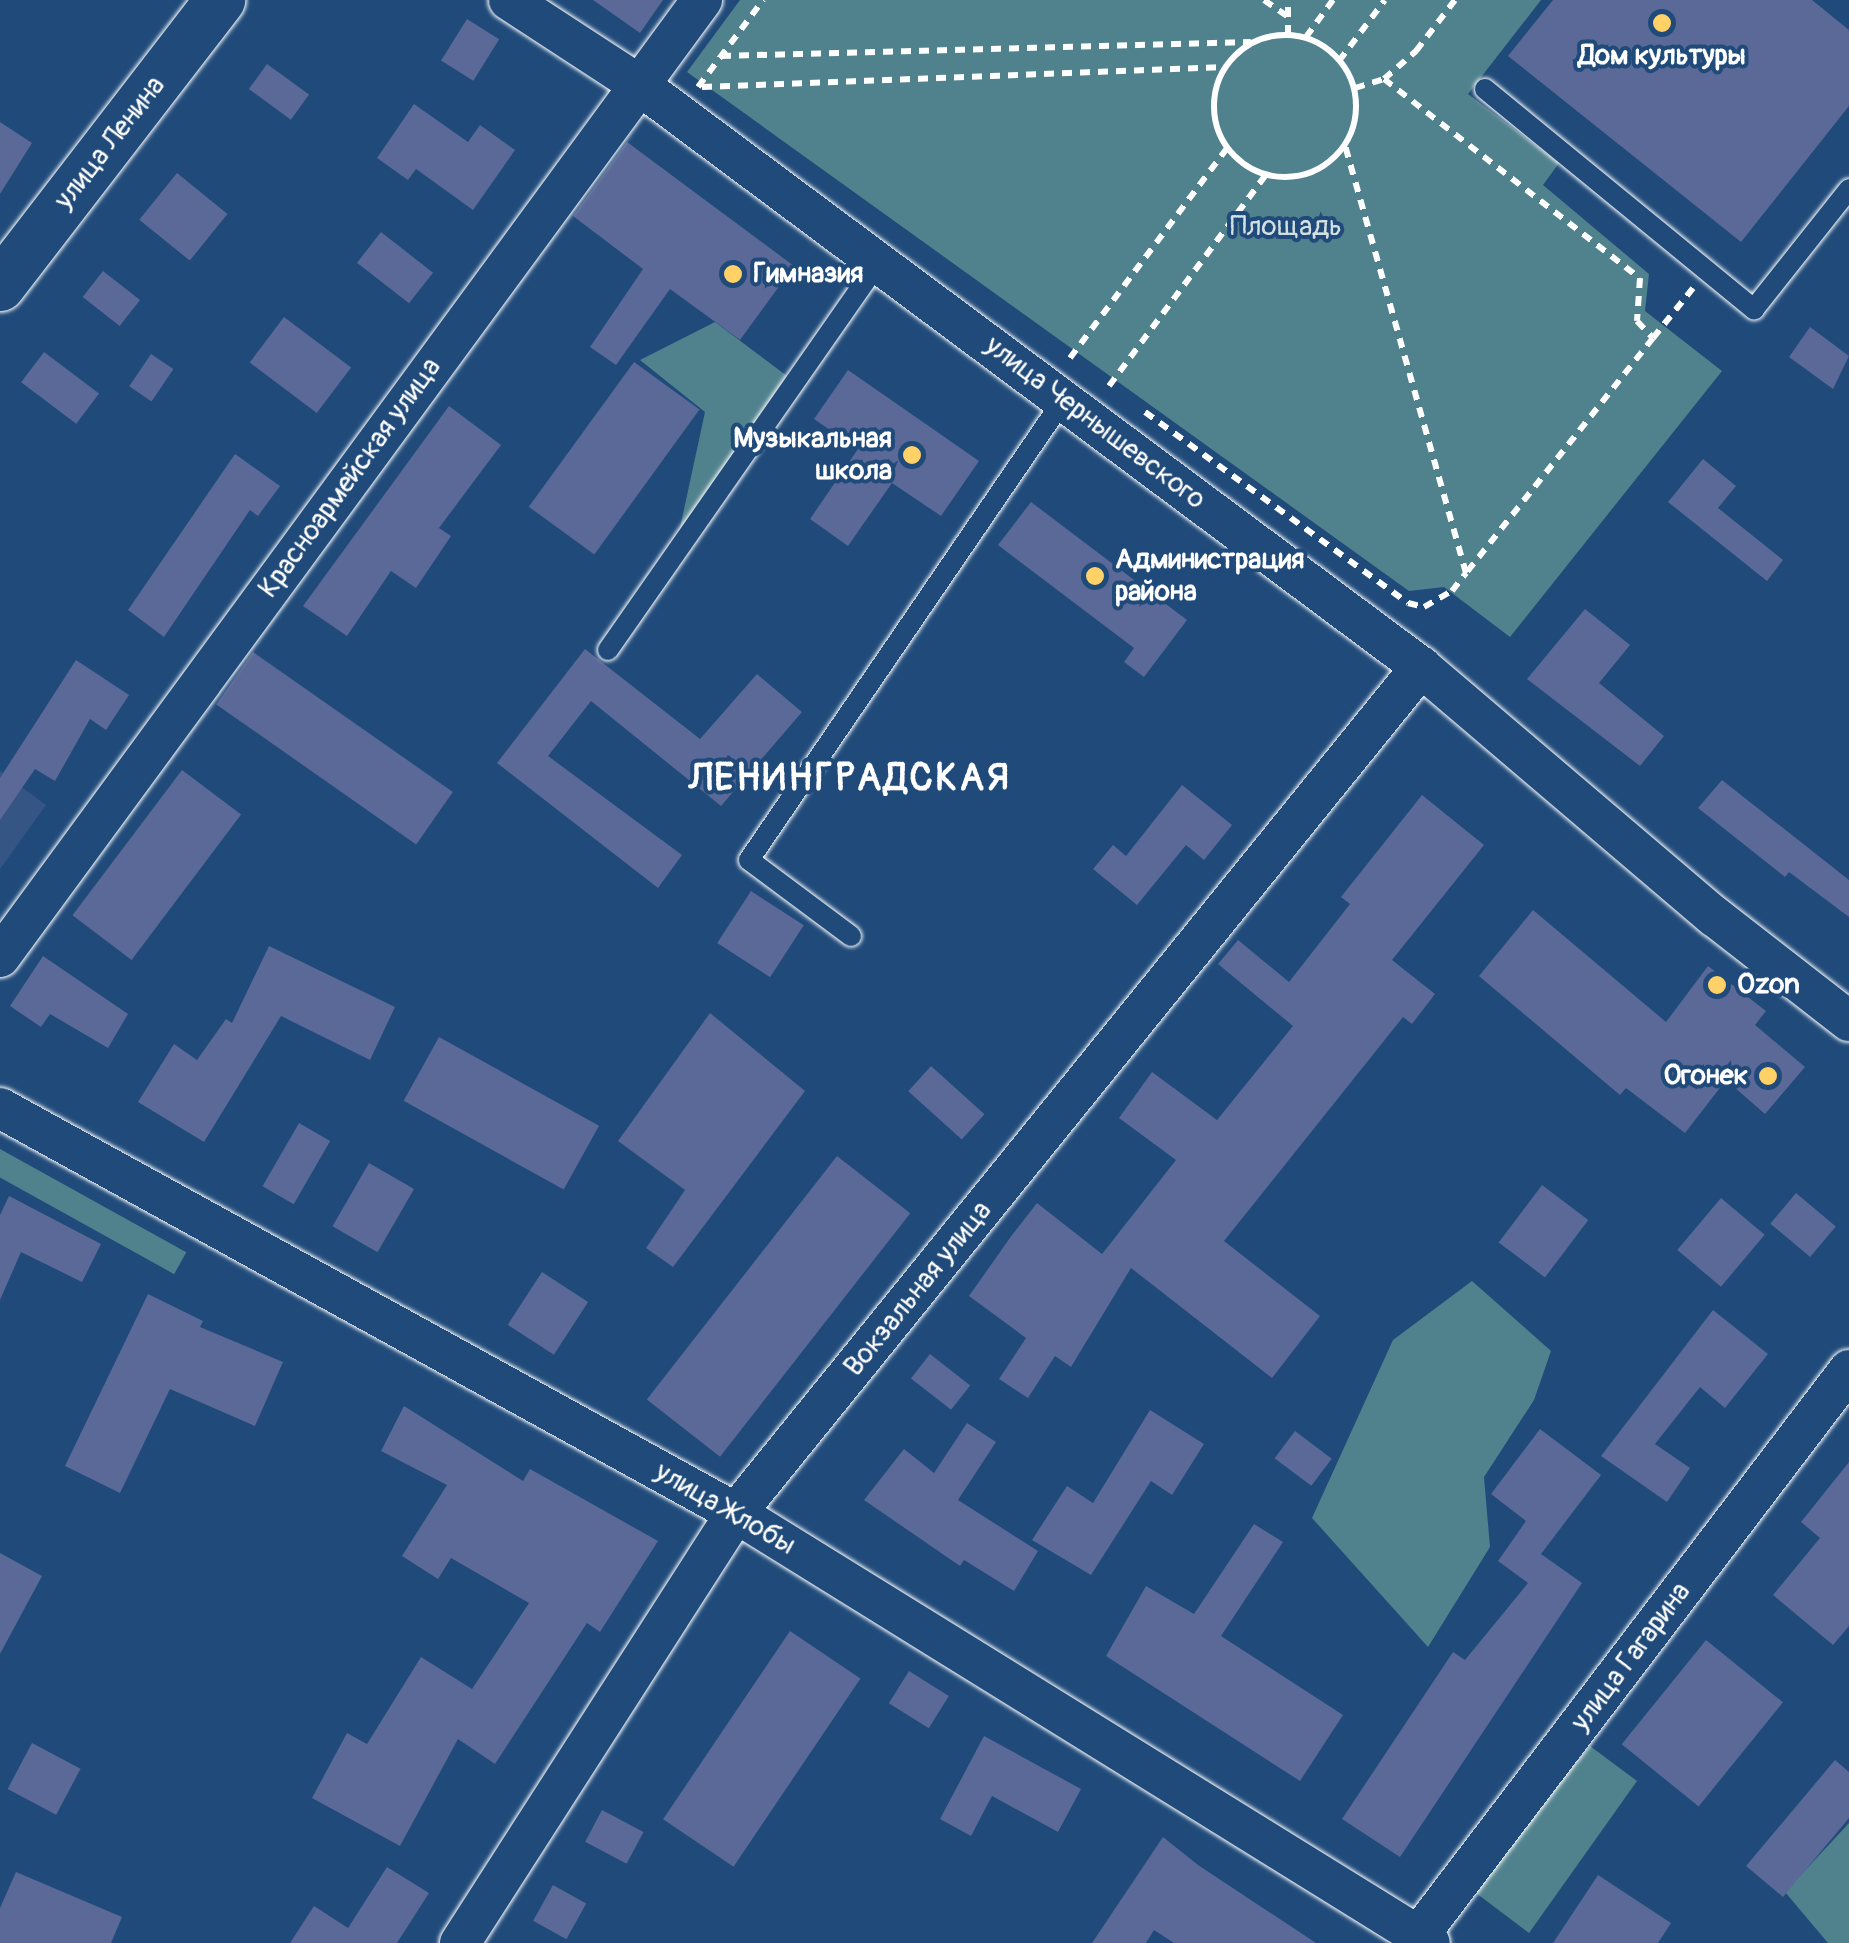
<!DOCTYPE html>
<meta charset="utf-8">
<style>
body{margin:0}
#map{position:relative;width:1849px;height:1943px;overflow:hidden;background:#1f4a7a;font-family:Pangolin,sans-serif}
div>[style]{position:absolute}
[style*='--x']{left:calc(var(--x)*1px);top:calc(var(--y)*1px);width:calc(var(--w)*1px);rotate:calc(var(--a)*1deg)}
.built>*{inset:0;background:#355685}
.green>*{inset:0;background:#50828d;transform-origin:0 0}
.building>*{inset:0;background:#5a6997;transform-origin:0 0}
.path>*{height:6px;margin-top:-3px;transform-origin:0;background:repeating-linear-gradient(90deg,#fff 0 10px,transparent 0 18px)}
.path>.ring{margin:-3px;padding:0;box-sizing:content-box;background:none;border:6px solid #fff;border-radius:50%}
.roads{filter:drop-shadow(0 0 2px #fff) drop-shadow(0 0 2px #fff)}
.service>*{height:20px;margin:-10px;padding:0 10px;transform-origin:10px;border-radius:10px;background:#1f4a7a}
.minor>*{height:40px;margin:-20px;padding:0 20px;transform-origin:20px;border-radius:20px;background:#1f4a7a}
.tertiary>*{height:50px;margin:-25px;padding:0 25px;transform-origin:25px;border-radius:25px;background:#1f4a7a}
.dots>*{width:28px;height:28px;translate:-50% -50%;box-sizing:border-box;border:5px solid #1f4a7a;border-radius:50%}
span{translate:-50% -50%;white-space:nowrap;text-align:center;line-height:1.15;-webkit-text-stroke:8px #1f4a7a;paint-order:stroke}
.poi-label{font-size:28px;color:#fff;font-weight:700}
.left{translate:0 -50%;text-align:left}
.right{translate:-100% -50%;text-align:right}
.street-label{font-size:28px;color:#fff}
.park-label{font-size:28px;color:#d3e0e2}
.district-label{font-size:38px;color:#fff;font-weight:700;letter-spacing:2.5px}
</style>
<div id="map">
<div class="built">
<i style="clip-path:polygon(0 771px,46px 805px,0 869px)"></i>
</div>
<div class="green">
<i style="clip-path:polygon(740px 0,1541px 0,1468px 94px,1559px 163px,1543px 185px,1649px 274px,1645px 311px,1722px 371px,1510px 637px,1444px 587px,1409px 591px,687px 72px)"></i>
<i style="clip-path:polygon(715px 322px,791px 379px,678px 537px,705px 412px,640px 360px)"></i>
<i style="left:0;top:1149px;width:213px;height:25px;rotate:29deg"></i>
<i style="clip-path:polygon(1472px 1281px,1551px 1351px,1534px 1400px,1484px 1477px,1490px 1547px,1428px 1647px,1312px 1518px,1393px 1340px)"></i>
<i style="clip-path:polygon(1590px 1746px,1637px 1781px,1529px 1933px,1472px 1890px)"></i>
<i style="clip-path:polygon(1849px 1823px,1849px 1943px,1828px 1943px,1785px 1892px)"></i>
</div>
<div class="building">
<i style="clip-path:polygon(593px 0,663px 0,640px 33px)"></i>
<i style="clip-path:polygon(1553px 0,1812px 0,1849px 30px,1849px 106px,1741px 242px,1508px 56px)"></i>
<i style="left:467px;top:19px;width:38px;height:49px;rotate:32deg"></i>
<i style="left:267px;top:64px;width:52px;height:31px;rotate:36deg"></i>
<i style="clip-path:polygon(414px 104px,468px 142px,480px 125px,515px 150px,473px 210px,416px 169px,408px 180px,377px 158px)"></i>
<i style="clip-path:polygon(0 122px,32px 143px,0 194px)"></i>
<i style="clip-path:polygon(627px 142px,794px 266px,740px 340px,670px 289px,616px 365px,590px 347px,643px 269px,573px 216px)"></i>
<i style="left:177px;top:173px;width:65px;height:60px;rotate:39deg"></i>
<i style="left:381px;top:232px;width:66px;height:39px;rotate:38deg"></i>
<i style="left:103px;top:271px;width:47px;height:33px;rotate:38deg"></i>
<i style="left:284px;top:317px;width:84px;height:57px;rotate:37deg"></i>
<i style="clip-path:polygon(1810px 327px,1849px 356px,1833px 389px,1789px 357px)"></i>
<i style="left:44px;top:352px;width:69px;height:38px;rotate:37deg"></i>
<i style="left:151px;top:354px;width:27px;height:39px;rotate:34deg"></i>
<i style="left:634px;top:362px;width:81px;height:179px;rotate:36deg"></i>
<i style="clip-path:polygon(848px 370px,979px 461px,941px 516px,892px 483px,848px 546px,810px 519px,858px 449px,814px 419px)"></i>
<i style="clip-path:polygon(449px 406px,501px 445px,439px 528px,451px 536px,416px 588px,391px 571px,347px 636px,303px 606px)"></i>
<i style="clip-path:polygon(235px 454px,280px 486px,258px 516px,250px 510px,164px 637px,128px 610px)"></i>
<i style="clip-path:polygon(1703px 459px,1736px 486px,1718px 508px,1783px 560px,1767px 581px,1668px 502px)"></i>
<i style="clip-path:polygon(1031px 502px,1187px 620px,1144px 677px,1124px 662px,1134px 648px,998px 545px)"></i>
<i style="clip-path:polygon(1585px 609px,1630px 645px,1599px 683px,1664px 736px,1640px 766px,1527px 679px)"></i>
<i style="clip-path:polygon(585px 649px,700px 739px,757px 674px,802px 712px,721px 806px,591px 701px,548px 756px,682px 855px,658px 888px,497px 763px)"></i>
<i style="left:253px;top:652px;width:244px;height:64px;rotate:35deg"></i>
<i style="clip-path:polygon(76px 660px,129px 695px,106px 730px,90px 719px,55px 781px,35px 769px,0 820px,0 778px)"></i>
<i style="left:182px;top:770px;width:74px;height:182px;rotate:37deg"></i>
<i style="clip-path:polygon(1722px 780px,1849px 880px,1849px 917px,1789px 872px,1785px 877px,1698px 808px)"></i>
<i style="clip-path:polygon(1182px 785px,1232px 825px,1204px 860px,1186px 845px,1137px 905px,1093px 869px,1113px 845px,1126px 856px)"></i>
<i style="clip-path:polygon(1422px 795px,1484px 845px,1392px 960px,1435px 994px,1412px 1024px,1403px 1017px,1224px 1241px,1320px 1316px,1272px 1378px,1131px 1268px,1071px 1367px,1055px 1356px,1028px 1398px,999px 1379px,1026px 1338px,969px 1296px,1012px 1235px,1037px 1203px,1102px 1254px,1176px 1160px,1119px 1118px,1152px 1072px,1217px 1120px,1293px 1026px,1218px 964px,1238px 940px,1289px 982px,1350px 904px,1341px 897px)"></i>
<i style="left:751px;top:891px;width:63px;height:62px;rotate:33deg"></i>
<i style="clip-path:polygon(1533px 910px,1666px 1022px,1708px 966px,1766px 1011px,1755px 1025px,1805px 1067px,1765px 1114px,1726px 1080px,1685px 1133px,1626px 1088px,1620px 1095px,1479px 976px)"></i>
<i style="clip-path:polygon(269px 946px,395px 1007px,370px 1060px,281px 1016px,204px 1142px,138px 1102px,174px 1044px,197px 1060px,226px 1019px,232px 1023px)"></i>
<i style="clip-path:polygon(43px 956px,128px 1014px,108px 1048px,50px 1014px,41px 1027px,10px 1006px)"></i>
<i style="clip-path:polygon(710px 1013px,805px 1091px,673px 1267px,646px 1248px,685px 1190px,618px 1141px)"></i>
<i style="left:439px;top:1037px;width:183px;height:73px;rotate:29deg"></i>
<i style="left:931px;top:1066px;width:72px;height:34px;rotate:42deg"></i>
<i style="left:299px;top:1123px;width:36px;height:73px;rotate:30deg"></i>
<i style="left:837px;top:1156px;width:93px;height:309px;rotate:38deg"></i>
<i style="left:369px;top:1163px;width:52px;height:73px;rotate:30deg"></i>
<i style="left:1542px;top:1185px;width:58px;height:72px;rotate:37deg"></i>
<i style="left:1796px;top:1193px;width:52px;height:40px;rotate:40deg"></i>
<i style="clip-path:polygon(9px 1196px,101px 1244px,82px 1282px,21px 1252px,0 1300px,0 1215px)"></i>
<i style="left:1721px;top:1198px;width:57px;height:68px;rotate:40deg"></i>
<i style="left:542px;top:1272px;width:55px;height:63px;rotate:33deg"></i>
<i style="clip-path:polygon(148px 1294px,203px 1321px,200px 1327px,283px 1362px,255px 1426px,170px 1389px,120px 1493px,65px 1466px)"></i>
<i style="clip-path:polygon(1713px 1310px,1768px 1354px,1725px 1408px,1700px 1387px,1655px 1444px,1690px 1468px,1667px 1502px,1601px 1456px)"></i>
<i style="left:930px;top:1354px;width:51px;height:31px;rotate:38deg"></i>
<i style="clip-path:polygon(404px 1406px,523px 1481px,530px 1469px,658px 1541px,600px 1632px,587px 1623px,495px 1764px,458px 1739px,400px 1846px,312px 1798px,347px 1733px,367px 1744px,421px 1657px,472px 1689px,529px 1603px,451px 1558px,438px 1579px,402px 1556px,447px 1485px,381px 1451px)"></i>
<i style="clip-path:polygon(1150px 1410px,1204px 1444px,1172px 1495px,1151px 1481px,1091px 1575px,1032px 1540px,1067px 1486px,1093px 1503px)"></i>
<i style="clip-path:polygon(967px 1423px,996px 1442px,958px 1500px,1038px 1551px,1014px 1591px,964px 1560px,960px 1566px,864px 1500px,904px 1449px,934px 1473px)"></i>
<i style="clip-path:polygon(1540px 1429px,1601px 1475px,1541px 1554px,1582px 1583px,1400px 1857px,1342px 1819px,1453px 1652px,1465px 1660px,1528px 1583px,1498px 1561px,1526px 1521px,1491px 1494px)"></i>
<i style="left:1295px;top:1431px;width:46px;height:34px;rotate:37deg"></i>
<i style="clip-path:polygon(1849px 1462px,1849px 1626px,1833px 1645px,1773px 1595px,1820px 1538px,1801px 1522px)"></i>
<i style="clip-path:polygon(1254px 1524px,1283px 1542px,1221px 1636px,1343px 1715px,1300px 1781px,1106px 1656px,1146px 1586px,1194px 1614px)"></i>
<i style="clip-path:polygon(0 1553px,42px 1576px,0 1654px)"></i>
<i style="left:790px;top:1631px;width:85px;height:227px;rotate:34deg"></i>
<i style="left:1706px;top:1640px;width:99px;height:134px;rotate:39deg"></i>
<i style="left:909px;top:1671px;width:47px;height:38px;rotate:32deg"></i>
<i style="clip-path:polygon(984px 1736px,1081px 1789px,1058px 1832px,992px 1796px,971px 1836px,940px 1819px)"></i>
<i style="left:32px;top:1743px;width:55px;height:52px;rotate:28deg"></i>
<i style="clip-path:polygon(1835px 1760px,1849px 1772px,1849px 1818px,1783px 1897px,1746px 1866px)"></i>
<i style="left:602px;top:1810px;width:47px;height:36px;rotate:28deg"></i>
<i style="clip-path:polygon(1163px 1837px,1198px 1865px,1316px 1943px,1174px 1943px,1154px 1930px,1146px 1943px,1092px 1943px)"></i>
<i style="clip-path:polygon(387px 1867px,429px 1893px,397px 1943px,290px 1943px,314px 1906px,348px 1928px)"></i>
<i style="clip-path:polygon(16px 1872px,122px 1917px,111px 1943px,0 1943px,0 1908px)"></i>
<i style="clip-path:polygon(1598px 1875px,1671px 1923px,1658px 1943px,1553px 1943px)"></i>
<i style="left:553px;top:1885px;width:38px;height:41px;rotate:29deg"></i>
</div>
<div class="path">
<i style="--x:1264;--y:0;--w:29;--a:35"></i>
<i class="ring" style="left:1214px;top:35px;width:136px;height:136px"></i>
<i style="--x:1288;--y:35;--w:35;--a:-90"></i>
<i style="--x:1306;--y:37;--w:46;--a:-53.9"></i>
<i style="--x:721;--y:56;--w:530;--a:-1.51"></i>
<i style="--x:1339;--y:61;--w:76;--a:-53"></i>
<i style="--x:1384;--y:79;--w:43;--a:-41.2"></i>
<i style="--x:1416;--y:51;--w:64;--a:-52.6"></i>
<i style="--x:698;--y:87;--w:109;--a:-53.2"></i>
<i style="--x:702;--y:87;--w:524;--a:-2.19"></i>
<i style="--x:1355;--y:88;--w:30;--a:-17"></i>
<i style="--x:1384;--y:79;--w:324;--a:37.9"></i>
<i style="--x:1640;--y:278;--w:43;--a:94"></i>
<i style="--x:1637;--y:321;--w:23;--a:47"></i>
<i style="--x:1653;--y:338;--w:299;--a:128.5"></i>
<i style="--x:1653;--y:338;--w:64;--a:-51.3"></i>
<i style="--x:1070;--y:358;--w:262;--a:-53.2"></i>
<i style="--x:1109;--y:386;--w:262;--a:-53.4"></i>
<i style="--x:1145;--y:412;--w:325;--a:36"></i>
<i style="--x:1408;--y:603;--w:16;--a:14"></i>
<i style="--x:1424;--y:607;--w:32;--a:-30"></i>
<i style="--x:1452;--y:591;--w:23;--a:-52"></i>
<i style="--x:1466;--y:573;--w:446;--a:-105.8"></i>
</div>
<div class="roads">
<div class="service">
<i style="--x:1485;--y:89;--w:348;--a:39.3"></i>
<i style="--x:1754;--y:309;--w:153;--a:-51.6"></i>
<i style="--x:608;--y:650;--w:473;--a:-55.1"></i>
<i style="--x:851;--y:936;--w:127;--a:-143.3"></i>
<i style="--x:749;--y:860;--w:558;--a:-55.66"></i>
</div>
<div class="minor">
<i style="--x:509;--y:0;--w:154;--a:33.1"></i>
<i style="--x:638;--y:84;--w:976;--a:36.67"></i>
<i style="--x:1421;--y:667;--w:385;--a:40.4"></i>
<i style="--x:1714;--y:916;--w:171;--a:37.9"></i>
<i style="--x:0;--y:957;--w:1187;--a:-53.74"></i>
<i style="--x:0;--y:1108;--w:840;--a:28.82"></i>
<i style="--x:736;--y:1513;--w:816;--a:31.78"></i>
<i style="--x:460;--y:1943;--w:511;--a:-57.31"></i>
<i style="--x:736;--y:1513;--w:1089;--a:-51"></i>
<i style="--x:1413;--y:1943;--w:720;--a:-52.73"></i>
</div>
<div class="tertiary">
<i style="--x:0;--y:286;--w:361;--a:-52.4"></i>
</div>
</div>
<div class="dots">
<i style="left:1662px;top:23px;background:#ffd166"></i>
<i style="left:733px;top:274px;background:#ffd166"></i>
<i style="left:912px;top:455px;background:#ffd166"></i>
<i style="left:1095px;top:576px;background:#ffd166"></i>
<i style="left:1717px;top:985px;background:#ffd166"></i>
<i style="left:1768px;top:1076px;background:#ffd166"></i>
</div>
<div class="poi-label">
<span style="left:1662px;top:56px">Дом культуры</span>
<span class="left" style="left:753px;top:274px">Гимназия</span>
<span class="right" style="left:892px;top:455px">Музыкальная<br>школа</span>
<span class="left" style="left:1115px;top:576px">Администрация<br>района</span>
<span class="left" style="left:1737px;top:985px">Ozon</span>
<span class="right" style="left:1748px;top:1076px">Огонек</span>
</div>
<div class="street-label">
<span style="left:110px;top:143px;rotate:-52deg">улица Ленина</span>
<span style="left:1095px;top:423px;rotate:37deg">улица Чернышевского</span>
<span style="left:350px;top:478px;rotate:-54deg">Красноармейская улица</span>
<span style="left:918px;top:1289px;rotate:-51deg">Вокзальная улица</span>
<span style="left:725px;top:1509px;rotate:30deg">улица Жлобы</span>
<span style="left:1631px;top:1657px;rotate:-53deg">улица Гагарина</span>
</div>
<div class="park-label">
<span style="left:1286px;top:227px">Площадь</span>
</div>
<div class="district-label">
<span style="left:850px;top:779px">ЛЕНИНГРАДСКАЯ</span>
</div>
</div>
